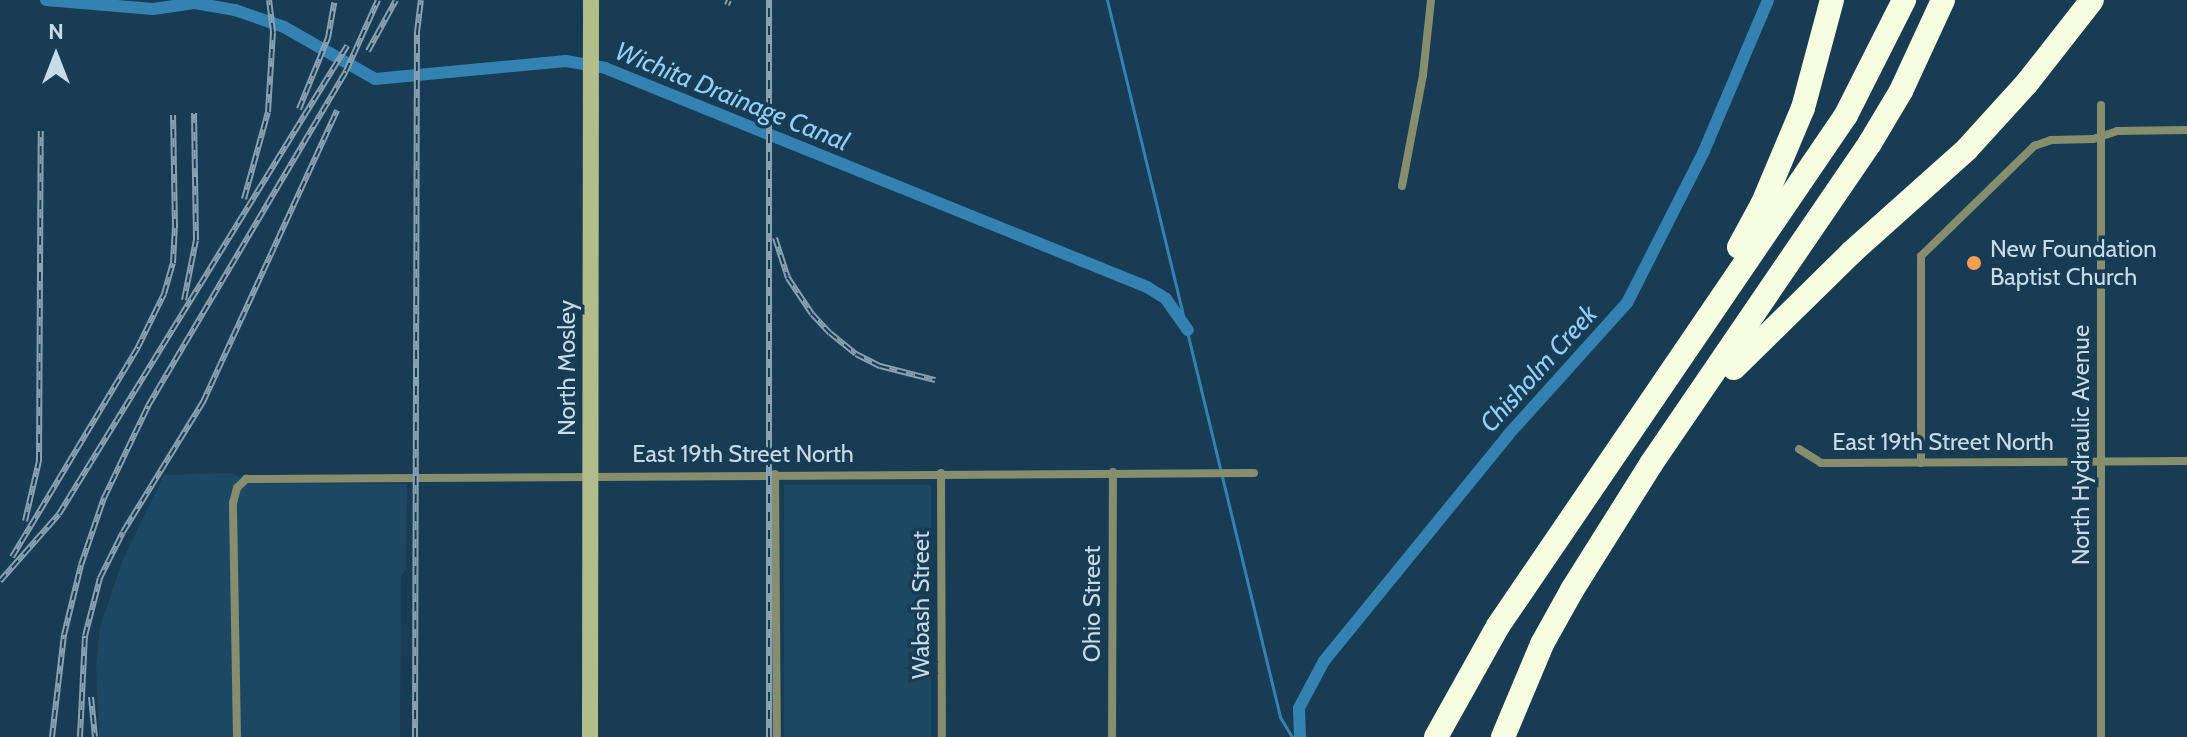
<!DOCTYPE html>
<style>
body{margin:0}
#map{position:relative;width:2187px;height:737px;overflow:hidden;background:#183c53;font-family:Cabin,sans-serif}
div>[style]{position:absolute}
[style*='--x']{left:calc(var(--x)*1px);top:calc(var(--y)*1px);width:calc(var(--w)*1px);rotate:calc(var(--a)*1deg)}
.built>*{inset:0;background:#1c4863;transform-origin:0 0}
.stream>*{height:3px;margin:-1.5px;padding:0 1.5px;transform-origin:1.5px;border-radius:1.5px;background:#3482b1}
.canal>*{height:12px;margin:-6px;padding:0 6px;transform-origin:6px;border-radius:6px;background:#3482b1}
.street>*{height:8px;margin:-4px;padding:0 4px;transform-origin:4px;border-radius:4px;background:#868e6e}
.secondary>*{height:16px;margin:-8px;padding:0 8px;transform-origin:8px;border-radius:8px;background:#b1be8a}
.highway>*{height:24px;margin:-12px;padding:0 12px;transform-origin:12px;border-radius:12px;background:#f6fedf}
.rail>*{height:6px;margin-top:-3px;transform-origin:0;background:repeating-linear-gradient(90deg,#183c53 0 9px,#88a1b3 0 18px);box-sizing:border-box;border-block:2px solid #88a1b3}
.dots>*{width:22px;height:22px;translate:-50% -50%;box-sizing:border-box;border:4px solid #183c53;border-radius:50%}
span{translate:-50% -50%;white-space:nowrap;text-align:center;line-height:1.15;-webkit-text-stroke:7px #183c53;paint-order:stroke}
.poi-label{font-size:24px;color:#c8dbe9}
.left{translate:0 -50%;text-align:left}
.street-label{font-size:24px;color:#c8dbe9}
.water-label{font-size:26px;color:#95cef6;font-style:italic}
.north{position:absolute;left:16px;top:16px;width:80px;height:80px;-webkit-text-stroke:6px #183c53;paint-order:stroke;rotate:0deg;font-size:22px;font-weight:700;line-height:32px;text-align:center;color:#c8dbe9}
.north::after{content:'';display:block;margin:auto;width:28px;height:36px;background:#c8dbe9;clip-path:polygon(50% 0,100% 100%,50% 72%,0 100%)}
</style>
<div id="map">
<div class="built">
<i style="clip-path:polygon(231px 473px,252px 483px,407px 484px,406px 568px,401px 577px,400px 737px,99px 737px,96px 665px,100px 627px,123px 559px,164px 475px)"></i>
<i style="left:784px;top:485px;width:147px;height:252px"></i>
</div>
<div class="stream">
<i style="--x:1107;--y:0;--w:738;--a:76.43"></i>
<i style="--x:1280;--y:717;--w:23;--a:59"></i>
</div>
<div class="canal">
<i style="--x:46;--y:0;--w:107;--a:4.8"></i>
<i style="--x:153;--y:9;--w:42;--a:-8.1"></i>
<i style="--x:195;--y:3;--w:41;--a:9.9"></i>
<i style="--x:235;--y:10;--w:52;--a:19.1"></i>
<i style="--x:284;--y:27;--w:105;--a:29.7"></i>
<i style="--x:375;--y:79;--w:192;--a:-5.4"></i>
<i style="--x:566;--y:61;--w:40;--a:10"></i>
<i style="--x:605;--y:68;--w:585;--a:22"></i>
<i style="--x:1147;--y:287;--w:22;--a:32"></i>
<i style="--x:1166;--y:299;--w:38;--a:55"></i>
<i style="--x:1300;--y:737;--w:29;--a:-92"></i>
<i style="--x:1299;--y:708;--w:53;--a:-62"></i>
<i style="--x:1324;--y:661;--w:291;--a:-50.8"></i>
<i style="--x:1508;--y:435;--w:178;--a:-48"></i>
<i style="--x:1627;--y:303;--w:170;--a:-63.1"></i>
<i style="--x:1704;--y:151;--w:164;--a:-67"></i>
</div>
<div class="street">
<i style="--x:2101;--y:105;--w:632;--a:90"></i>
<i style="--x:1402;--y:186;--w:113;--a:-79.3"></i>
<i style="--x:1423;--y:75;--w:75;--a:-83.9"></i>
<i style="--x:1799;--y:449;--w:26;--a:32"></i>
<i style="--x:1821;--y:463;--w:366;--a:-0.3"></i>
<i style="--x:1921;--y:463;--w:207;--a:-90"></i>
<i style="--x:1921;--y:256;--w:158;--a:-44.2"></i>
<i style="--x:2034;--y:146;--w:18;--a:-19"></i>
<i style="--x:2051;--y:140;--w:42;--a:-1.4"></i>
<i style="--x:2093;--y:139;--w:25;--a:-18"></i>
<i style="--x:2117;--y:131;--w:70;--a:-0.8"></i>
<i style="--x:941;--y:473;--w:264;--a:89.8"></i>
<i style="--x:775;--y:474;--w:263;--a:89.6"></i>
<i style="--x:237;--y:737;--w:234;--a:-91"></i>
<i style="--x:233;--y:503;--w:16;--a:-75"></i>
<i style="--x:237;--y:488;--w:13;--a:-45"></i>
<i style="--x:246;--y:479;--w:1008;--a:-0.34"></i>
<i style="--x:1112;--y:737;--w:265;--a:-89.8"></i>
</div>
<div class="secondary">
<i style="--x:590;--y:737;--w:737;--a:-89.92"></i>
</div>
<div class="highway">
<i style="--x:1739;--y:247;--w:50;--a:-61.4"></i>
<i style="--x:1763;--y:203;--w:103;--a:-67.2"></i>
<i style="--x:1803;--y:108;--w:112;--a:-75"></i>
<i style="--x:1734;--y:368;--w:165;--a:-44.5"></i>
<i style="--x:1852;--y:252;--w:154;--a:-41.8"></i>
<i style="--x:1967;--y:149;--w:89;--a:-47.7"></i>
<i style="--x:2027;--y:83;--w:105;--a:-51.9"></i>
<i style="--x:1436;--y:737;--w:127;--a:-60.8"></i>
<i style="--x:1498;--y:626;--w:618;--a:-55.74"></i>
<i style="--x:1846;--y:115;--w:129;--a:-63.2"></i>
<i style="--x:1503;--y:737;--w:101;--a:-67.2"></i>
<i style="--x:1542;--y:644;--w:62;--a:-60.9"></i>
<i style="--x:1572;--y:590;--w:149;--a:-57.9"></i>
<i style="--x:1651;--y:464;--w:389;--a:-55.7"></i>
<i style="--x:1870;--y:143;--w:61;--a:-59.2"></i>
<i style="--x:1901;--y:91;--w:100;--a:-65.2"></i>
</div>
<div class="rail">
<i style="--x:727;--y:5;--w:5;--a:-68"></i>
<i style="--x:368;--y:51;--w:58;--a:-61.2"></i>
<i style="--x:299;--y:109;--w:77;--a:-67.8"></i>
<i style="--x:328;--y:38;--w:36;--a:-80"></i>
<i style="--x:244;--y:199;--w:90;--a:-74.6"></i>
<i style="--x:268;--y:112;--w:80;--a:-86.4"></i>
<i style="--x:273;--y:32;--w:32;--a:-97"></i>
<i style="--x:775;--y:238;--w:42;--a:72"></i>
<i style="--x:788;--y:278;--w:43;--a:56.3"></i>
<i style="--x:812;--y:314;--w:26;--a:47"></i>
<i style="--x:830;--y:333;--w:33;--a:39"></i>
<i style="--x:856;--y:354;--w:27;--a:27"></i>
<i style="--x:880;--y:366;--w:57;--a:14.3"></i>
<i style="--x:184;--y:300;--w:61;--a:-78.7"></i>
<i style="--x:196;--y:240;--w:127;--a:-90.9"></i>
<i style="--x:25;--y:521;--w:62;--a:-76.9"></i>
<i style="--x:39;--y:461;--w:330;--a:-89.7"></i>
<i style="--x:12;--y:557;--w:245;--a:-59"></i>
<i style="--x:138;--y:347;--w:59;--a:-63.9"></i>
<i style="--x:164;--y:294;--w:32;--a:-74"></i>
<i style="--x:173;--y:263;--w:35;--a:-87"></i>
<i style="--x:175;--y:228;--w:113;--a:-91"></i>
<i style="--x:0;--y:581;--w:89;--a:-48.6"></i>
<i style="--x:59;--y:514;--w:550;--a:-58.39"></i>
<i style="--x:91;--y:697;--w:40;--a:84.3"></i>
<i style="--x:52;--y:737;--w:103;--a:-83.3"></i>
<i style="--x:64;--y:635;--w:72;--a:-76.3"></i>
<i style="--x:81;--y:565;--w:71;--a:-71.1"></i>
<i style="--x:104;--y:498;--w:102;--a:-64.4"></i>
<i style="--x:148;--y:406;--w:389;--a:-59.4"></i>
<i style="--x:346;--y:71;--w:78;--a:-65.7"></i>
<i style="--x:80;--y:737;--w:101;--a:-87.2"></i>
<i style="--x:85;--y:636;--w:60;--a:-75.5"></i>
<i style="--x:100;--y:578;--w:51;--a:-63.4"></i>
<i style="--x:123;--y:532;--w:153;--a:-58.4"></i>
<i style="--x:203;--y:402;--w:321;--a:-65.3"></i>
<i style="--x:415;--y:737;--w:705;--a:-89.84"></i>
<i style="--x:417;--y:32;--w:32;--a:-83"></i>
<i style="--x:769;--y:737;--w:737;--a:-90"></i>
</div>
<div class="dots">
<i style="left:1974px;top:263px;background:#fa9f4f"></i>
</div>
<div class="poi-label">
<span class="left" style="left:1990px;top:263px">New Foundation<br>Baptist Church</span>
</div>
<div class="street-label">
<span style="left:567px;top:368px;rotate:-90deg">North Mosley</span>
<span style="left:1943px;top:442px">East 19th Street North</span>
<span style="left:2081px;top:445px;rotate:-90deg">North Hydraulic Avenue</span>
<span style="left:743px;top:454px">East 19th Street North</span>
<span style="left:1092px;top:604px;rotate:-90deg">Ohio Street</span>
<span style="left:921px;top:605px;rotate:-90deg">Wabash Street</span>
</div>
<div class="water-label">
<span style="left:732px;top:97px;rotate:22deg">Wichita Drainage Canal</span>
<span style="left:1539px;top:369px;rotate:-48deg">Chisholm Creek</span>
</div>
<div class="north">N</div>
</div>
